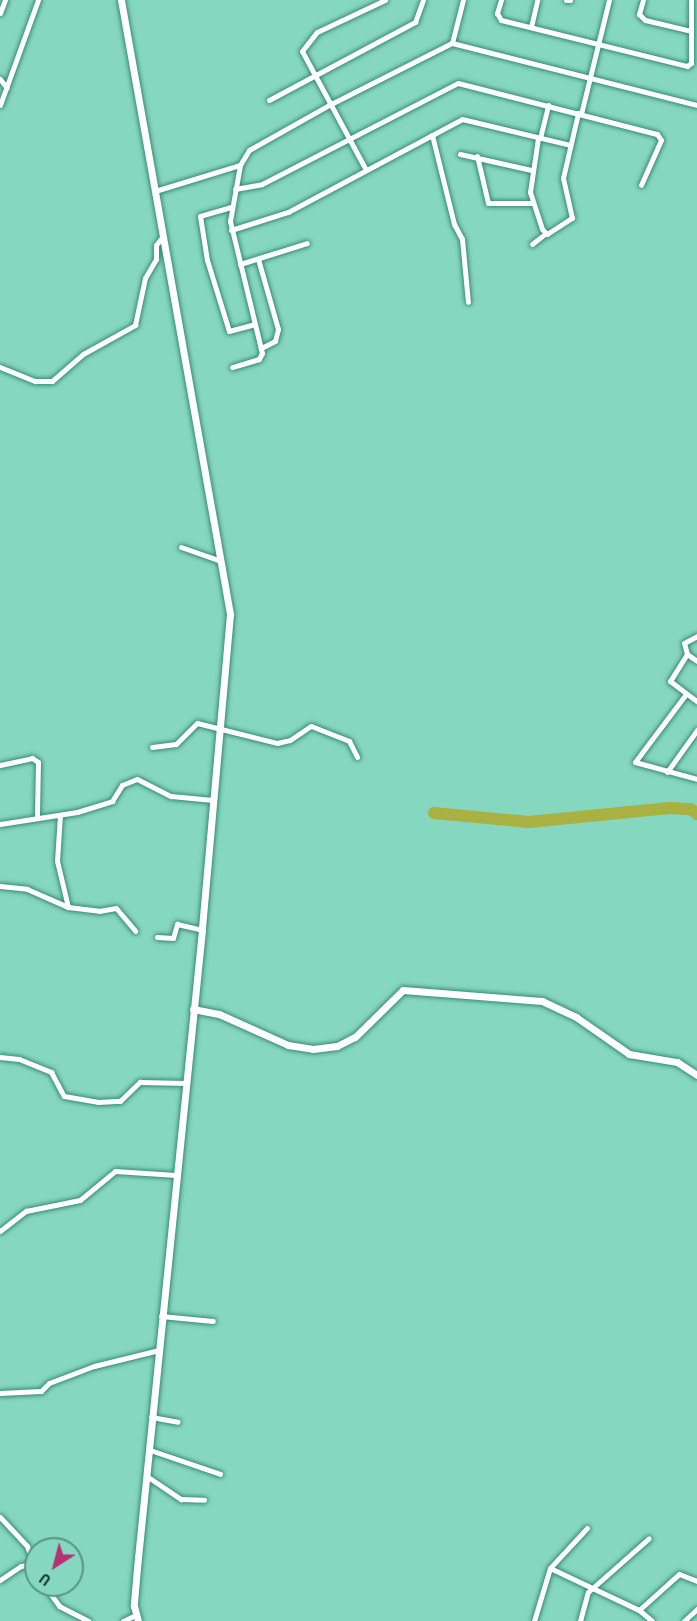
<!DOCTYPE html>
<style>
body{margin:0}
#map{position:relative;width:697px;height:1621px;overflow:hidden;background:#86d7bf;font-family:"Archivo Narrow",sans-serif}
div>[style]{position:absolute}
[style*='--x']{left:calc(var(--x)*1px);top:calc(var(--y)*1px);width:calc(var(--w)*1px);rotate:calc(var(--a)*1deg)}
.river>*{height:12px;margin:-6px;padding:0 6px;transform-origin:6px;border-radius:6px;background:#a8b141}
.roads{filter:drop-shadow(0 0 2px #388c76) drop-shadow(0 0 2px #388c76)}
.minor>*{height:5px;margin:-2.5px;padding:0 2.5px;transform-origin:2.5px;border-radius:2.5px;background:#fff}
.tertiary>*{height:7px;margin:-3.5px;padding:0 3.5px;transform-origin:3.5px;border-radius:3.5px;background:#fff}
span{translate:-50% -50%;white-space:nowrap;text-align:center;line-height:1.15;-webkit-text-stroke:5px #86d7bf;paint-order:stroke}
.north{position:absolute;left:24px;top:1537px;width:60px;height:60px;box-sizing:border-box;background:#86d7bf;border:2px solid #579583;border-radius:50%;rotate:216deg;font-size:16px;font-weight:700;line-height:24px;text-align:center;color:#10332a}
.north::after{content:'';display:block;margin:auto;width:21px;height:27px;background:#b53075;clip-path:polygon(50% 0,100% 100%,50% 72%,0 100%)}
</style>
<div id="map">
<div class="river">
<i style="--x:434;--y:813;--w:95;--a:5.4"></i>
<i style="--x:529;--y:822;--w:141;--a:-5.7"></i>
<i style="--x:669;--y:808;--w:22;--a:3"></i>
<i style="--x:691;--y:809;--w:8;--a:40"></i>
</div>
<div class="roads">
<div class="minor">
<i style="--x:501;--y:0;--w:14;--a:107"></i>
<i style="--x:497;--y:13;--w:8;--a:60"></i>
<i style="--x:501;--y:20;--w:192;--a:13.9"></i>
<i style="--x:687;--y:66;--w:5;--a:-37"></i>
<i style="--x:691;--y:63;--w:63;--a:-90"></i>
<i style="--x:566;--y:0;--w:4;--a:0"></i>
<i style="--x:643;--y:0;--w:15;--a:106"></i>
<i style="--x:639;--y:14;--w:8;--a:45"></i>
<i style="--x:645;--y:20;--w:47;--a:13.4"></i>
<i style="--x:0;--y:13;--w:14;--a:-69"></i>
<i style="--x:531;--y:27;--w:28;--a:-77"></i>
<i style="--x:452;--y:43;--w:44;--a:-75.7"></i>
<i style="--x:0;--y:79;--w:11;--a:52"></i>
<i style="--x:269;--y:100;--w:166;--a:-28.1"></i>
<i style="--x:415;--y:22;--w:23;--a:-70"></i>
<i style="--x:0;--y:105;--w:112;--a:-70.1"></i>
<i style="--x:581;--y:114;--w:117;--a:-76.2"></i>
<i style="--x:432;--y:135;--w:92;--a:76.1"></i>
<i style="--x:454;--y:224;--w:17;--a:62"></i>
<i style="--x:462;--y:239;--w:63;--a:84.6"></i>
<i style="--x:538;--y:138;--w:55;--a:98.4"></i>
<i style="--x:530;--y:192;--w:39;--a:72"></i>
<i style="--x:542;--y:229;--w:7;--a:45"></i>
<i style="--x:547;--y:234;--w:30;--a:-33"></i>
<i style="--x:572;--y:218;--w:41;--a:-102.7"></i>
<i style="--x:563;--y:178;--w:67;--a:-77"></i>
<i style="--x:540;--y:138;--w:34;--a:-76"></i>
<i style="--x:460;--y:154;--w:73;--a:12.7"></i>
<i style="--x:477;--y:156;--w:48;--a:76.8"></i>
<i style="--x:488;--y:203;--w:44;--a:0"></i>
<i style="--x:240;--y:165;--w:17;--a:-59"></i>
<i style="--x:249;--y:150;--w:92;--a:-29.4"></i>
<i style="--x:329;--y:105;--w:138;--a:-26.8"></i>
<i style="--x:452;--y:43;--w:253;--a:14.2"></i>
<i style="--x:366;--y:170;--w:135;--a:-118.3"></i>
<i style="--x:302;--y:51;--w:24;--a:-52"></i>
<i style="--x:317;--y:32;--w:75;--a:-25.2"></i>
<i style="--x:235;--y:189;--w:27;--a:-10"></i>
<i style="--x:262;--y:184;--w:220;--a:-27.3"></i>
<i style="--x:458;--y:83;--w:205;--a:14.4"></i>
<i style="--x:657;--y:134;--w:7;--a:56"></i>
<i style="--x:661;--y:140;--w:49;--a:114"></i>
<i style="--x:155;--y:191;--w:89;--a:-17"></i>
<i style="--x:240;--y:165;--w:57;--a:100.1"></i>
<i style="--x:230;--y:221;--w:136;--a:76.4"></i>
<i style="--x:262;--y:353;--w:7;--a:117"></i>
<i style="--x:259;--y:359;--w:28;--a:163"></i>
<i style="--x:231;--y:207;--w:32;--a:164"></i>
<i style="--x:200;--y:216;--w:45;--a:81"></i>
<i style="--x:207;--y:260;--w:74;--a:72.8"></i>
<i style="--x:229;--y:331;--w:27;--a:-15"></i>
<i style="--x:231;--y:230;--w:60;--a:-17.5"></i>
<i style="--x:288;--y:212;--w:197;--a:-28.1"></i>
<i style="--x:462;--y:119;--w:111;--a:13.5"></i>
<i style="--x:532;--y:244;--w:16;--a:-38"></i>
<i style="--x:258;--y:259;--w:73;--a:74.1"></i>
<i style="--x:278;--y:329;--w:12;--a:104"></i>
<i style="--x:275;--y:341;--w:16;--a:153"></i>
<i style="--x:240;--y:264;--w:70;--a:-17.4"></i>
<i style="--x:0;--y:367;--w:38;--a:22"></i>
<i style="--x:35;--y:381;--w:17;--a:0"></i>
<i style="--x:52;--y:381;--w:41;--a:-41.1"></i>
<i style="--x:83;--y:354;--w:60;--a:-29.1"></i>
<i style="--x:135;--y:325;--w:48;--a:-78"></i>
<i style="--x:145;--y:278;--w:22;--a:-60"></i>
<i style="--x:156;--y:259;--w:14;--a:-90"></i>
<i style="--x:156;--y:245;--w:11;--a:-52"></i>
<i style="--x:181;--y:547;--w:42;--a:19.3"></i>
<i style="--x:687;--y:654;--w:11;--a:-105"></i>
<i style="--x:684;--y:643;--w:15;--a:-28"></i>
<i style="--x:697;--y:661;--w:12;--a:-145"></i>
<i style="--x:687;--y:654;--w:32;--a:122"></i>
<i style="--x:670;--y:681;--w:34;--a:37"></i>
<i style="--x:686;--y:694;--w:85;--a:126.9"></i>
<i style="--x:635;--y:762;--w:64;--a:15.3"></i>
<i style="--x:152;--y:747;--w:24;--a:-7"></i>
<i style="--x:176;--y:744;--w:30;--a:-45"></i>
<i style="--x:197;--y:723;--w:82;--a:14"></i>
<i style="--x:277;--y:743;--w:13;--a:-13"></i>
<i style="--x:290;--y:740;--w:25;--a:-34"></i>
<i style="--x:311;--y:726;--w:41;--a:21.5"></i>
<i style="--x:349;--y:741;--w:18;--a:63"></i>
<i style="--x:0;--y:765;--w:33;--a:-12"></i>
<i style="--x:32;--y:758;--w:7;--a:34"></i>
<i style="--x:38;--y:762;--w:54;--a:91.1"></i>
<i style="--x:667;--y:772;--w:52;--a:-54.5"></i>
<i style="--x:0;--y:824;--w:78;--a:-8.9"></i>
<i style="--x:77;--y:812;--w:37;--a:-17"></i>
<i style="--x:112;--y:801;--w:19;--a:-58"></i>
<i style="--x:122;--y:785;--w:16;--a:-22"></i>
<i style="--x:137;--y:779;--w:38;--a:27"></i>
<i style="--x:171;--y:796;--w:42;--a:5.4"></i>
<i style="--x:0;--y:886;--w:27;--a:6"></i>
<i style="--x:27;--y:889;--w:45;--a:23.7"></i>
<i style="--x:68;--y:907;--w:47;--a:-103.4"></i>
<i style="--x:57;--y:861;--w:46;--a:-86.3"></i>
<i style="--x:68;--y:907;--w:31;--a:7"></i>
<i style="--x:99;--y:911;--w:17;--a:-10"></i>
<i style="--x:116;--y:908;--w:30;--a:50"></i>
<i style="--x:157;--y:937;--w:16;--a:4"></i>
<i style="--x:173;--y:938;--w:15;--a:-74"></i>
<i style="--x:177;--y:924;--w:26;--a:13"></i>
<i style="--x:0;--y:1057;--w:19;--a:6"></i>
<i style="--x:19;--y:1059;--w:35;--a:22"></i>
<i style="--x:51;--y:1072;--w:27;--a:62"></i>
<i style="--x:64;--y:1096;--w:35;--a:10"></i>
<i style="--x:98;--y:1102;--w:22;--a:-3"></i>
<i style="--x:120;--y:1101;--w:28;--a:-44"></i>
<i style="--x:140;--y:1082;--w:46;--a:1.2"></i>
<i style="--x:0;--y:1231;--w:33;--a:-38"></i>
<i style="--x:26;--y:1211;--w:55;--a:-11.5"></i>
<i style="--x:80;--y:1200;--w:45;--a:-39.6"></i>
<i style="--x:115;--y:1171;--w:61;--a:3.8"></i>
<i style="--x:161;--y:1316;--w:52;--a:5.5"></i>
<i style="--x:0;--y:1393;--w:41;--a:-2.8"></i>
<i style="--x:41;--y:1391;--w:11;--a:-45"></i>
<i style="--x:49;--y:1383;--w:48;--a:-20.7"></i>
<i style="--x:94;--y:1366;--w:67;--a:-13.8"></i>
<i style="--x:151;--y:1417;--w:27;--a:10"></i>
<i style="--x:150;--y:1450;--w:74;--a:18.9"></i>
<i style="--x:148;--y:1477;--w:40;--a:34"></i>
<i style="--x:181;--y:1499;--w:23;--a:2"></i>
<i style="--x:0;--y:1517;--w:40;--a:47"></i>
<i style="--x:27;--y:1546;--w:27;--a:70"></i>
<i style="--x:587;--y:1528;--w:54;--a:132.8"></i>
<i style="--x:550;--y:1568;--w:98;--a:25.3"></i>
<i style="--x:639;--y:1610;--w:54;--a:-42"></i>
<i style="--x:679;--y:1574;--w:19;--a:21"></i>
<i style="--x:0;--y:1580;--w:25;--a:-34"></i>
<i style="--x:21;--y:1566;--w:12;--a:-9"></i>
<i style="--x:44;--y:1585;--w:26;--a:54"></i>
<i style="--x:59;--y:1606;--w:33;--a:27"></i>
<i style="--x:639;--y:1610;--w:17;--a:40"></i>
<i style="--x:123;--y:1621;--w:14;--a:-25"></i>
<i style="--x:534;--y:1621;--w:55;--a:-73.2"></i>
<i style="--x:580;--y:1621;--w:30;--a:-75"></i>
<i style="--x:588;--y:1592;--w:81;--a:-41.5"></i>
<i style="--x:684;--y:1621;--w:18;--a:-43"></i>
</div>
<div class="tertiary">
<i style="--x:121;--y:0;--w:624;--a:79.93"></i>
<i style="--x:230;--y:614;--w:317;--a:95.1"></i>
<i style="--x:202;--y:930;--w:641;--a:95.82"></i>
<i style="--x:137;--y:1568;--w:38;--a:95"></i>
<i style="--x:134;--y:1606;--w:16;--a:75"></i>
<i style="--x:193;--y:1009;--w:26;--a:11"></i>
<i style="--x:219;--y:1014;--w:76;--a:24.2"></i>
<i style="--x:288;--y:1045;--w:25;--a:9"></i>
<i style="--x:313;--y:1049;--w:24;--a:-7"></i>
<i style="--x:337;--y:1046;--w:20;--a:-27"></i>
<i style="--x:355;--y:1037;--w:67;--a:-44.4"></i>
<i style="--x:403;--y:990;--w:139;--a:4.5"></i>
<i style="--x:542;--y:1001;--w:38;--a:25"></i>
<i style="--x:576;--y:1017;--w:65;--a:34.9"></i>
<i style="--x:629;--y:1054;--w:49;--a:9.5"></i>
<i style="--x:677;--y:1062;--w:24;--a:33"></i>
</div>
</div>
<div class="north">U</div>
</div>
